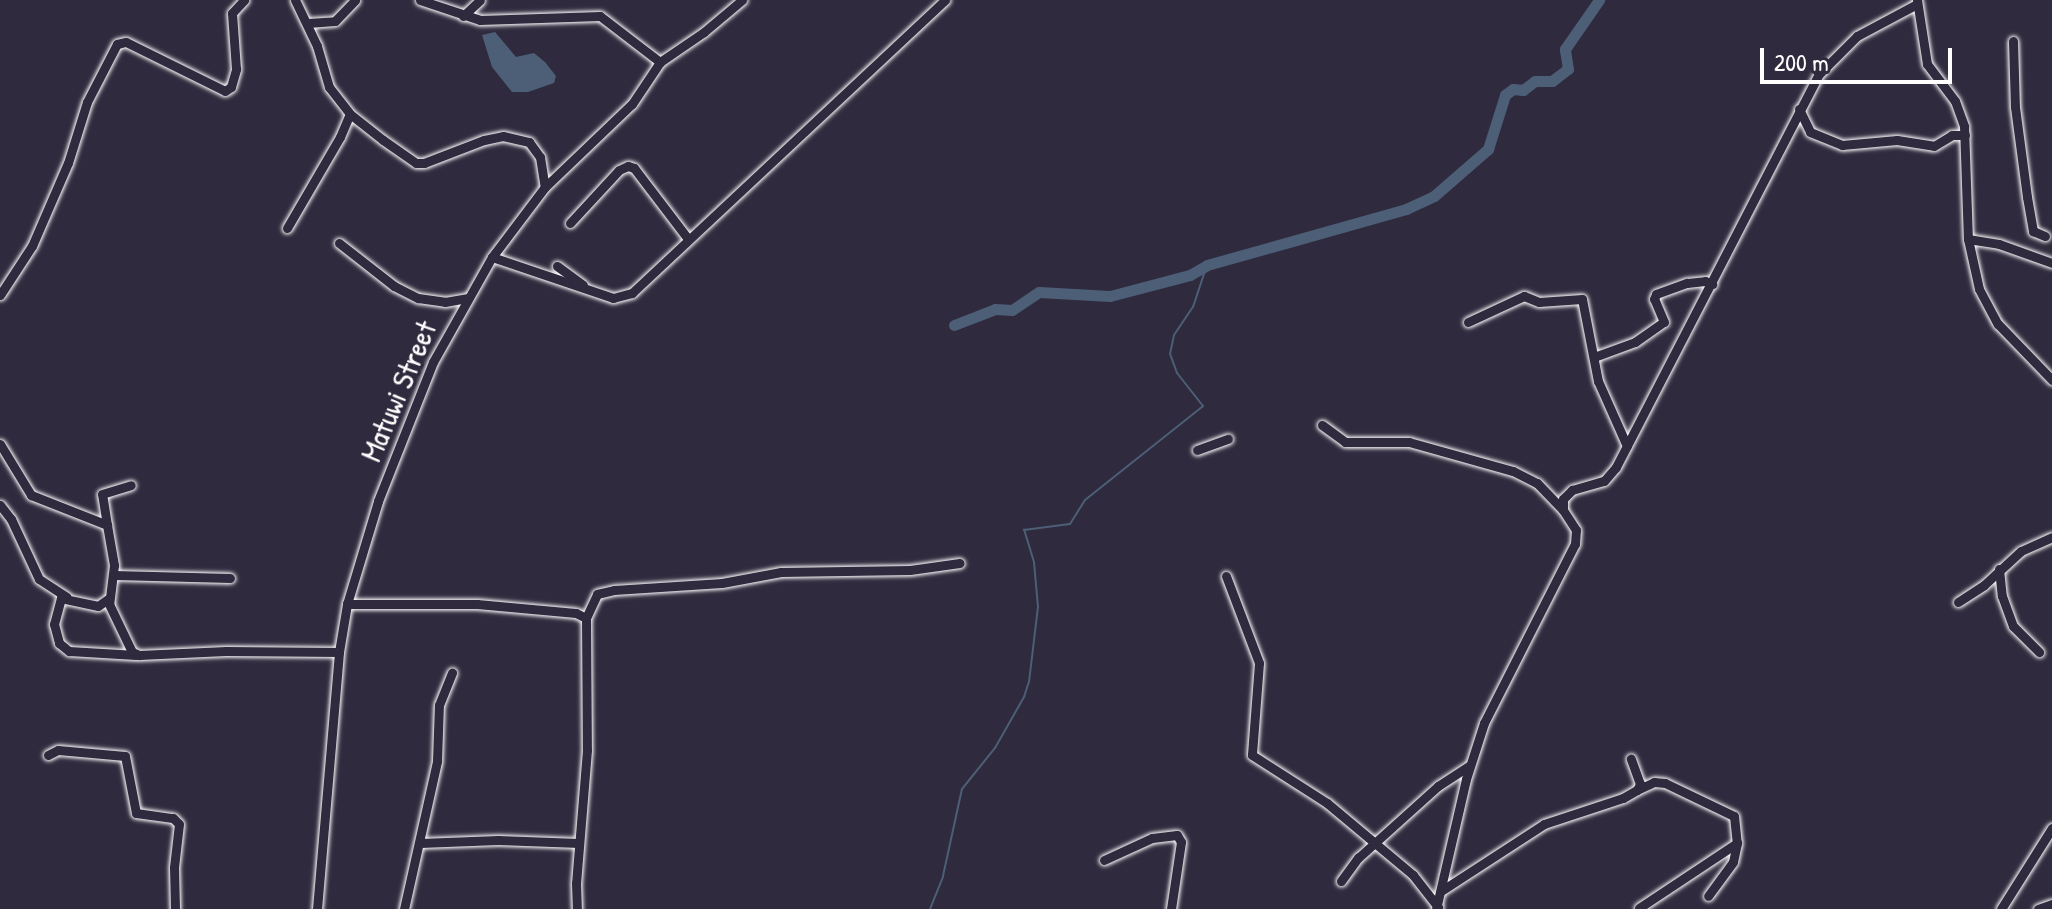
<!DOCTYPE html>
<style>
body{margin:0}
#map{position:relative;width:2052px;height:909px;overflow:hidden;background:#2f2a3d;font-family:"Patrick Hand",sans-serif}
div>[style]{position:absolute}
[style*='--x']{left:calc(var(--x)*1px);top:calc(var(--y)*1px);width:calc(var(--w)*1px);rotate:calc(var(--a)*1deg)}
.water>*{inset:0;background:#4c5f77}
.stream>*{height:2px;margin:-1px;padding:0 1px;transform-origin:1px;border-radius:1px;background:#4c5f77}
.river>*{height:11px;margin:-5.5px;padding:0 5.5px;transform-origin:5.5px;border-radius:5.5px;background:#4c5f77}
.roads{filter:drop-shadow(0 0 2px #fff) drop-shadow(0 0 2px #fff)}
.minor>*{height:9px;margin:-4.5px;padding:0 4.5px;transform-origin:4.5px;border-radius:4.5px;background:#2f2a3d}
span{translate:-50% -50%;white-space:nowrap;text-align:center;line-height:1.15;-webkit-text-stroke:6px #2f2a3d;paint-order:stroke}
.street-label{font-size:30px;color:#fff}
.scale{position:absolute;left:1760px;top:48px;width:192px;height:36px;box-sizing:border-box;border:4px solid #fff;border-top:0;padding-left:10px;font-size:24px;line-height:28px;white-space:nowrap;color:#fff;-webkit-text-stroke:6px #2f2a3d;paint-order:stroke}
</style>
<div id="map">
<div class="water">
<i style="clip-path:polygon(495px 32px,516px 57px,534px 53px,545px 62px,556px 76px,554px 83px,528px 92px,512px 92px,492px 67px,482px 35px)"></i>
</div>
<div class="stream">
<i style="--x:930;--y:909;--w:35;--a:-68"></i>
<i style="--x:943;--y:876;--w:89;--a:-77.7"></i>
<i style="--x:962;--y:789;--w:53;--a:-51.2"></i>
<i style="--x:995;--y:748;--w:59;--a:-60.4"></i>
<i style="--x:1024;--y:697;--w:16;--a:-72"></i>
<i style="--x:1029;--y:682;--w:76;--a:-83.2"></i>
<i style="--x:1038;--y:607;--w:45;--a:-95.1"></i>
<i style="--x:1034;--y:562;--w:34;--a:-107"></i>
<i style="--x:1024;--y:530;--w:46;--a:-7.4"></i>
<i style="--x:1070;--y:524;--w:28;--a:-58"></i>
<i style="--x:1085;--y:500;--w:151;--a:-38.5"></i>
<i style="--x:1203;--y:406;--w:42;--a:-128.2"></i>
<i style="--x:1177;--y:373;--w:20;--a:-110"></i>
<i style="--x:1170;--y:354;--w:19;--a:-78"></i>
<i style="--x:1174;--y:335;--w:34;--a:-56"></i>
<i style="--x:1193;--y:307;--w:44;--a:-71.6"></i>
</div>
<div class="river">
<i style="--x:954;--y:325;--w:44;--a:-21.3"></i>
<i style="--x:995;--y:309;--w:17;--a:3"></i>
<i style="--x:1012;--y:310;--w:32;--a:-34"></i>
<i style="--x:1039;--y:292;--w:71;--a:3.2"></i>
<i style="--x:1110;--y:296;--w:83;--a:-14.7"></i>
<i style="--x:1190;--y:275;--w:20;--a:-30"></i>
<i style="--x:1207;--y:265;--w:207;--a:-15.7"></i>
<i style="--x:1406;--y:209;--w:31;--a:-25"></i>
<i style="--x:1434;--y:196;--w:72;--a:-41"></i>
<i style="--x:1488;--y:149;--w:57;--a:-72.5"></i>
<i style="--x:1505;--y:95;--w:10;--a:-37"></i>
<i style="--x:1513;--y:89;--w:10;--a:6"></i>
<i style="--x:1523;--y:90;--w:15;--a:-37"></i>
<i style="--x:1535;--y:81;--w:17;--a:0"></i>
<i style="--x:1552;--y:81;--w:20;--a:-37"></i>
<i style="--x:1568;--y:69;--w:20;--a:-99"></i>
<i style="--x:1565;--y:49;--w:60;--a:-55.2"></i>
</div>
<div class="roads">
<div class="minor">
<i style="--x:295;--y:0;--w:51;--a:64.4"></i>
<i style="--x:317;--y:46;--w:43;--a:73.7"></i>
<i style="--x:329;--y:87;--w:34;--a:52"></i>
<i style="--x:350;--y:114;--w:42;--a:38.2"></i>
<i style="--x:383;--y:140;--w:40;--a:34.9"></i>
<i style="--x:416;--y:163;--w:8;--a:0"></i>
<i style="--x:424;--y:163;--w:64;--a:-21"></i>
<i style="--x:484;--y:140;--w:19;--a:-12"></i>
<i style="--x:503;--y:136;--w:27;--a:13"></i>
<i style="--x:529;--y:142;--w:19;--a:54"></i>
<i style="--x:540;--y:157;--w:30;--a:81"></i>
<i style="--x:420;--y:0;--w:63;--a:18.4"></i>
<i style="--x:480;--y:20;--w:120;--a:-1.9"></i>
<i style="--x:600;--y:16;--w:76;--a:37.5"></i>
<i style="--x:1917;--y:0;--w:65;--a:81.1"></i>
<i style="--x:1927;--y:64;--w:46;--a:52.9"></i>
<i style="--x:1955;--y:101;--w:27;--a:70"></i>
<i style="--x:1964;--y:126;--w:113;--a:88"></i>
<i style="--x:1968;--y:239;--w:51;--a:77.6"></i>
<i style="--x:1979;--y:289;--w:40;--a:62"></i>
<i style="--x:1998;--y:324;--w:78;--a:46"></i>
<i style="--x:463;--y:16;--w:23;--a:-43"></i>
<i style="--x:308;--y:23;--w:27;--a:-4"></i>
<i style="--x:335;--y:21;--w:29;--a:-46"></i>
<i style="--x:2013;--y:41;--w:66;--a:88.3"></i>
<i style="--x:2015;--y:107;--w:91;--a:82.4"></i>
<i style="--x:2027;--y:197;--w:35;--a:80"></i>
<i style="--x:2033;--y:231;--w:13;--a:23"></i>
<i style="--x:1799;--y:109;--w:25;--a:64"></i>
<i style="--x:1810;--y:132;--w:35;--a:22"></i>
<i style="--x:1842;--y:145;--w:55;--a:-5.2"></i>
<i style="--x:1897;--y:140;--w:37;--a:9"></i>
<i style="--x:1934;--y:146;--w:21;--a:-31"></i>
<i style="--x:1952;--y:135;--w:13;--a:0"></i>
<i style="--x:570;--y:223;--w:72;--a:-47.2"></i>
<i style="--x:619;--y:170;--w:10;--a:-24"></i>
<i style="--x:628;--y:166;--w:6;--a:18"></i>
<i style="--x:634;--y:168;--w:89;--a:52.7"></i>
<i style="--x:287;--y:228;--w:105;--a:-59.8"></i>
<i style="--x:340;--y:137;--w:25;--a:-67"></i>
<i style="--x:1968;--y:239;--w:31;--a:9"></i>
<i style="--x:1999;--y:244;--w:56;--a:19.7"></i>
<i style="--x:339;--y:243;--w:70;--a:38"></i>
<i style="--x:394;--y:286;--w:27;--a:27"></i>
<i style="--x:418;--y:298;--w:27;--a:8"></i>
<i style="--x:445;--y:302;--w:22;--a:-10"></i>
<i style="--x:492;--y:257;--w:128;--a:18.7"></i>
<i style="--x:613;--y:298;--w:20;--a:-15"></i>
<i style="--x:632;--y:293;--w:429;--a:-43.1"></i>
<i style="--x:557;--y:266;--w:32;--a:36"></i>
<i style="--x:0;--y:295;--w:59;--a:-56.9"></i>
<i style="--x:32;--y:246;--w:90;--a:-66.6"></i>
<i style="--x:68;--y:163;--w:64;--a:-72.7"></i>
<i style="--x:87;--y:102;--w:65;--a:-62.7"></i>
<i style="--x:117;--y:44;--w:9;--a:-13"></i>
<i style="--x:126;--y:42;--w:110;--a:26.3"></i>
<i style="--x:225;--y:91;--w:7;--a:-34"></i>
<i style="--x:231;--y:87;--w:19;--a:-74"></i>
<i style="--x:236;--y:69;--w:56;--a:-94.1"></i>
<i style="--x:232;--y:13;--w:18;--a:-47"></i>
<i style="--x:1468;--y:322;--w:62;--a:-24.9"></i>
<i style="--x:1524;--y:296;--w:16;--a:22"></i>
<i style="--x:1539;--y:302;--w:43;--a:-4"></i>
<i style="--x:1582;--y:299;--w:84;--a:79"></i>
<i style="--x:1598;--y:381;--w:71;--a:66"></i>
<i style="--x:1594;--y:357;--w:44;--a:-20.1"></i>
<i style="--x:1635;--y:342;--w:35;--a:-35"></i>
<i style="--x:1664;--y:322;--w:25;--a:-113"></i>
<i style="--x:1654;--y:299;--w:5;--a:-68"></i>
<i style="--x:1656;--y:294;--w:33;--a:-20"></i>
<i style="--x:1687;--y:283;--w:18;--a:-6"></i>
<i style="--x:1705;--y:281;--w:8;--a:23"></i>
<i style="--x:1322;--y:425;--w:29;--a:36"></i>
<i style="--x:1345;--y:442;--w:64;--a:0"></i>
<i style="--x:1409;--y:442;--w:108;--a:15.6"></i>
<i style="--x:1513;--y:471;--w:27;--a:27"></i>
<i style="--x:1537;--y:483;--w:37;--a:46"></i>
<i style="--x:0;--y:444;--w:60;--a:58.7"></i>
<i style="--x:31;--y:495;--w:82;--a:21.5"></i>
<i style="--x:107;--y:525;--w:41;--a:80.1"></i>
<i style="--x:114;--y:565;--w:39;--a:97"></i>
<i style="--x:109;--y:604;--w:53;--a:64.4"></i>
<i style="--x:132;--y:652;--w:8;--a:23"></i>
<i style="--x:139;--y:655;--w:87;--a:-2.6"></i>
<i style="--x:226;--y:651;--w:113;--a:0.5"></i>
<i style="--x:1197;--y:450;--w:33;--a:-20"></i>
<i style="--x:0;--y:505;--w:18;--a:52"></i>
<i style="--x:11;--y:519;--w:66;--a:65"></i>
<i style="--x:39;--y:579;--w:33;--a:33"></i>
<i style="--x:107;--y:525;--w:31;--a:-99"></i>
<i style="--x:102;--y:494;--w:30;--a:-17"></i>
<i style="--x:1999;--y:569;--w:27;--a:84"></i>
<i style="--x:2002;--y:596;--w:32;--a:70"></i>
<i style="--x:2013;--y:626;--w:37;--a:45"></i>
<i style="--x:114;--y:575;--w:116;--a:1.5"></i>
<i style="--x:1226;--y:576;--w:93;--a:69.2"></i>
<i style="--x:1259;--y:663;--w:92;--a:94.4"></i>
<i style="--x:1252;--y:755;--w:89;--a:32.6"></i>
<i style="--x:1327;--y:803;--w:112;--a:39.9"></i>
<i style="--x:1413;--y:875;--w:41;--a:52"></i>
<i style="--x:108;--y:599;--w:12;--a:145"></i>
<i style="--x:98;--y:606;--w:38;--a:-168"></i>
<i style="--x:61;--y:598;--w:27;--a:105"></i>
<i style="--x:54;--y:624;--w:20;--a:75"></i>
<i style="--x:59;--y:643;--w:13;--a:39"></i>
<i style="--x:69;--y:651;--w:67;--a:3.4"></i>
<i style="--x:1958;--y:602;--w:31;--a:-33"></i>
<i style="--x:1984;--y:585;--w:50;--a:-42.6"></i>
<i style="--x:2021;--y:551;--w:34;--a:-24"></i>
<i style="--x:347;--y:604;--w:130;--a:0"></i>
<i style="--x:477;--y:604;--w:99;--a:5.2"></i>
<i style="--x:576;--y:613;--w:11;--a:27"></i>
<i style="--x:586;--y:618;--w:132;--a:89.6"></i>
<i style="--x:587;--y:750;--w:133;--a:94.7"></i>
<i style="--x:576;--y:883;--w:26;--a:88"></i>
<i style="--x:586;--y:618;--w:26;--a:-65"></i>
<i style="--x:597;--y:594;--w:17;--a:-13"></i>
<i style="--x:614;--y:590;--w:108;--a:-3.7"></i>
<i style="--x:722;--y:583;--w:60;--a:-10.6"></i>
<i style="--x:781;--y:572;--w:129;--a:-0.9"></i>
<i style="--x:910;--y:570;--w:50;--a:-8"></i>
<i style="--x:48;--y:755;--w:11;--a:-27"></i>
<i style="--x:58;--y:750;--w:67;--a:5.1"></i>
<i style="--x:125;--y:756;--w:58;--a:79.1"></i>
<i style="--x:136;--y:813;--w:37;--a:8"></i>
<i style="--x:173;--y:818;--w:8;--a:45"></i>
<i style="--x:179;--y:824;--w:43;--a:96.6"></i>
<i style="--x:174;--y:867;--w:42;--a:88.6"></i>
<i style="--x:1637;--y:790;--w:19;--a:-25"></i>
<i style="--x:1654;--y:782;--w:11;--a:5"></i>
<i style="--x:1665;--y:783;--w:76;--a:25.6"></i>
<i style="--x:1734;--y:816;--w:27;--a:84"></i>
<i style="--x:1737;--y:843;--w:19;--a:102"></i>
<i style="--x:1733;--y:862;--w:42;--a:126.3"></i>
<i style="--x:420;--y:843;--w:78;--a:-2.2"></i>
<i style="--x:498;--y:840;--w:81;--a:2.1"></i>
<i style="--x:1104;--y:860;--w:53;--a:-24.6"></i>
<i style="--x:1152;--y:838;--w:25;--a:-7"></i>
<i style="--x:1177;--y:835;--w:8;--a:60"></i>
<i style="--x:1181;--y:842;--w:68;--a:98.5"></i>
<i style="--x:1341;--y:881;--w:29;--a:-54"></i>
<i style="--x:1358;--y:858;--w:108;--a:-42"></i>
<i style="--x:1438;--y:786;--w:38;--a:-33"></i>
<i style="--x:1441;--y:891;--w:123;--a:-33"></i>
<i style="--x:1544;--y:824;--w:83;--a:-18.2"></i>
<i style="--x:1623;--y:798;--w:16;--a:-30"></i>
<i style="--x:1637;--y:790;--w:7;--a:-63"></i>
<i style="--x:1640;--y:784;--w:27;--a:-110"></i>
<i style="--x:1639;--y:908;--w:118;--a:-33.6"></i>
<i style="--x:317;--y:909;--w:258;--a:-85.1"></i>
<i style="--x:339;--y:652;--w:49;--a:-80.5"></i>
<i style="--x:347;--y:604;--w:108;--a:-73.2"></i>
<i style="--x:378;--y:501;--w:149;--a:-68.4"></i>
<i style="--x:433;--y:362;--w:120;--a:-60.7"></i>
<i style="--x:492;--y:257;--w:88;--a:-52.9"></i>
<i style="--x:545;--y:187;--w:120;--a:-43.7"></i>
<i style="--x:632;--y:104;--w:50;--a:-56.3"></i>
<i style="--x:660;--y:62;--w:53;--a:-34.3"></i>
<i style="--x:704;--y:32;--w:50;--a:-40.1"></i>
<i style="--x:404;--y:909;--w:152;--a:-77.4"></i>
<i style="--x:437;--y:761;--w:56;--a:-88"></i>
<i style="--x:439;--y:705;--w:35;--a:-68"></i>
<i style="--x:1436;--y:909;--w:133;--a:-77"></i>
<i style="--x:1466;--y:779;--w:59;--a:-72.2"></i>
<i style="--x:1484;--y:723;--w:201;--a:-63.1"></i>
<i style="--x:1575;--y:544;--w:14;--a:-86"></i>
<i style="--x:1576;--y:530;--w:24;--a:-123"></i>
<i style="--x:1563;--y:510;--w:11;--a:-90"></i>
<i style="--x:1563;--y:499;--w:13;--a:-45"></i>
<i style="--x:1572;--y:490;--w:33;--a:-16"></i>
<i style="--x:1604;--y:481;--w:18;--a:-49"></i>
<i style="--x:1616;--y:467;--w:441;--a:-62.7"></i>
<i style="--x:1818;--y:75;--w:55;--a:-45"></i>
<i style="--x:1857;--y:36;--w:68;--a:-28.1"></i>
<i style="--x:2001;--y:909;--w:96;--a:-57.8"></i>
<i style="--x:2038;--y:909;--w:15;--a:-20"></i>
</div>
</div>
<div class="street-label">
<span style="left:398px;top:391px;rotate:-67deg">Matuwi Street</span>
</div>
<div class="scale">200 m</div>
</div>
